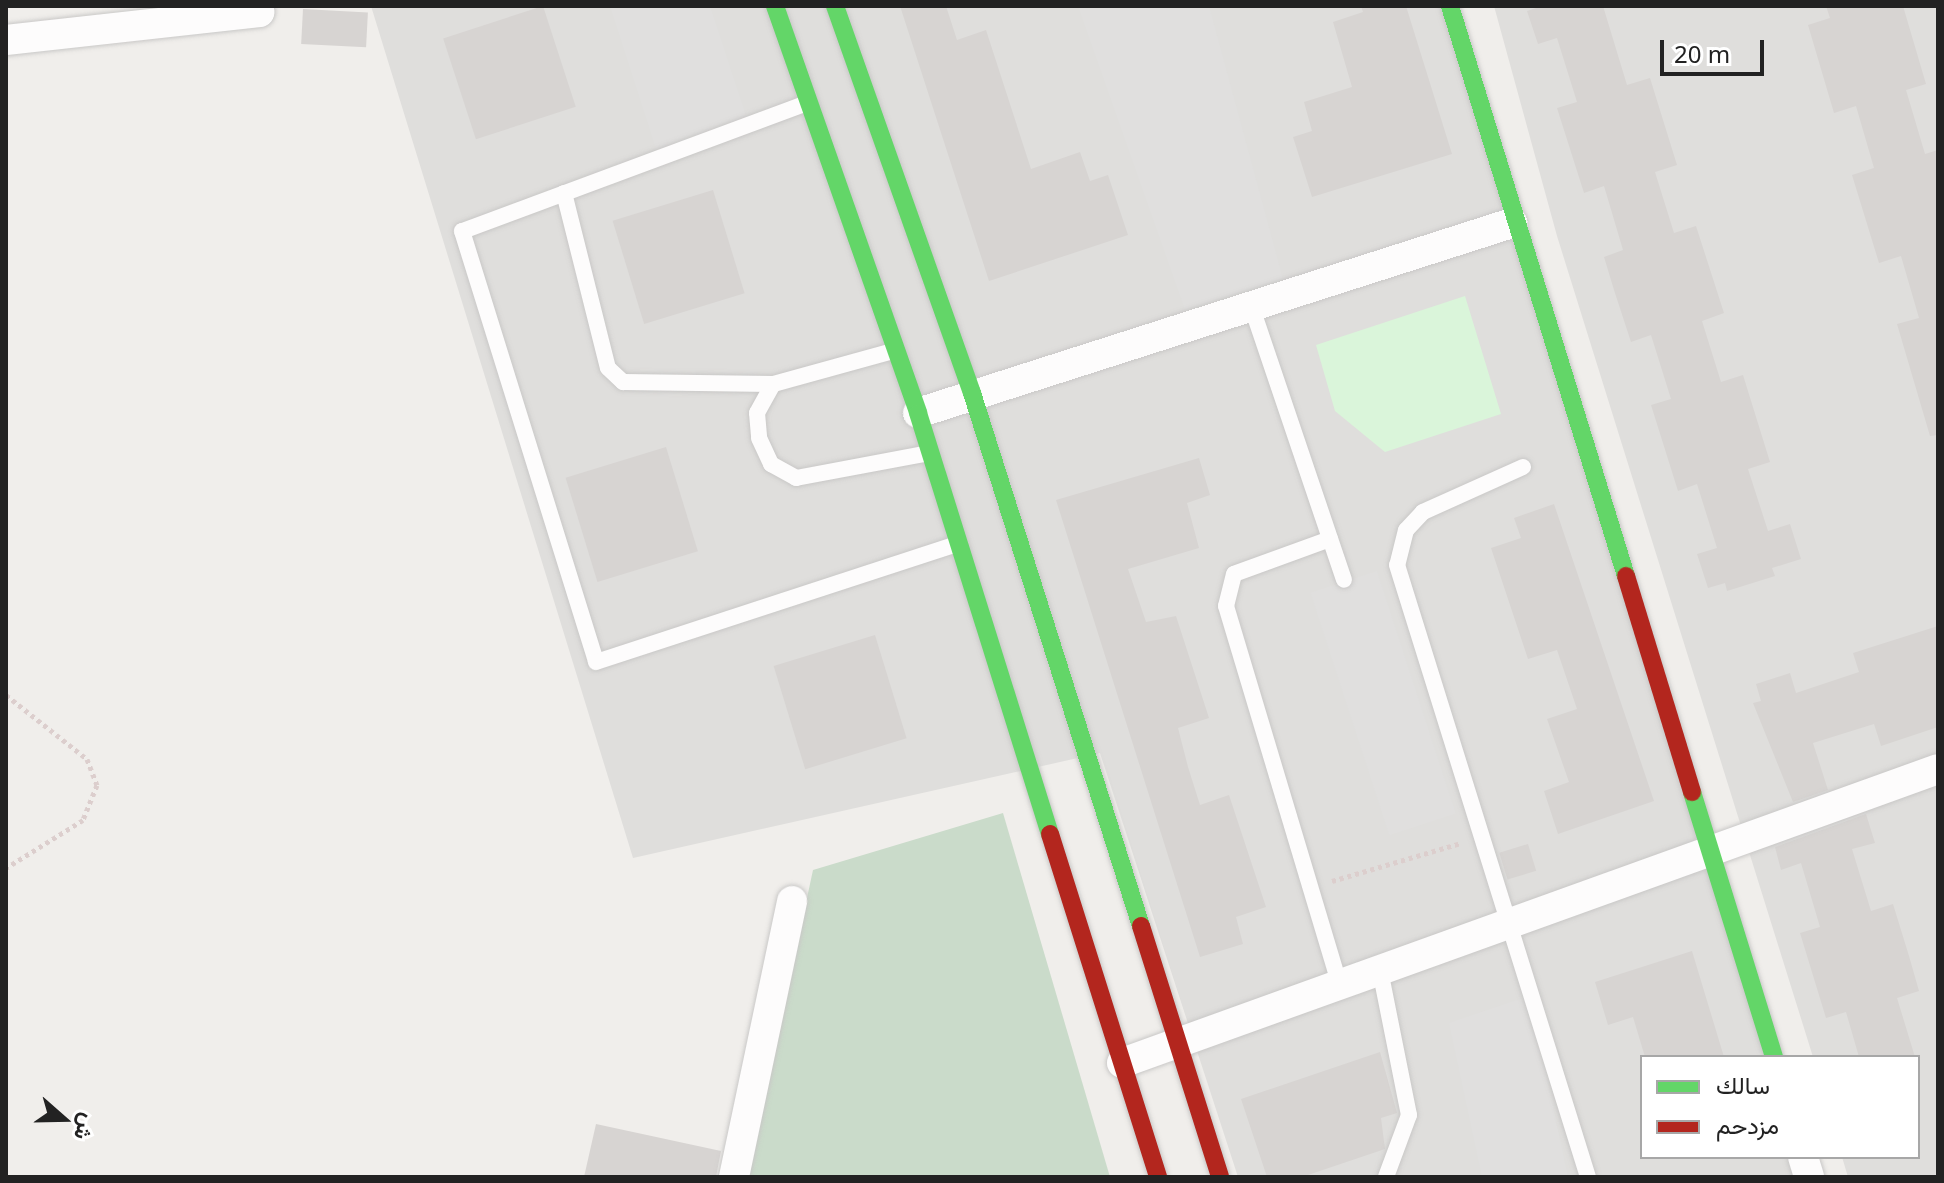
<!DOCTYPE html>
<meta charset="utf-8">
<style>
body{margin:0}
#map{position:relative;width:1944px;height:1183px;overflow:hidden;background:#f0eeeb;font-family:"Noto Sans",Vazirmatn,sans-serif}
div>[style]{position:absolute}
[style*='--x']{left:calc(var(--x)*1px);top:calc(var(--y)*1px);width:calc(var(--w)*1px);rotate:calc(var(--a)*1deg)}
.residential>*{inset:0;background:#dfdedc}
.cemetery>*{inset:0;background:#cadbca}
.park>*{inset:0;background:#daf5da}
.parking>*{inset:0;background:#e0dfde;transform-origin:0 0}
.building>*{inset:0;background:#d7d4d2;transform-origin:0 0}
.path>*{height:5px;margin-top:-2.5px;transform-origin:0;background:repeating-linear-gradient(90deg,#dccecd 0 4px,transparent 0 8px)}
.roads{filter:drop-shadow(0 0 2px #c9c8c7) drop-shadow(0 0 2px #c9c8c7)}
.lane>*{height:16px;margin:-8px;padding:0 8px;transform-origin:8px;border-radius:8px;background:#fdfcfc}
.street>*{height:30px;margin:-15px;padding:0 15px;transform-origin:15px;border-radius:15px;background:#fdfcfc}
.fast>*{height:18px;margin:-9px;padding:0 9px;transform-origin:9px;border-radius:9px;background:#63d668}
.jam>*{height:18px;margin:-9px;padding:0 9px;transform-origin:9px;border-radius:9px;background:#b3261e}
span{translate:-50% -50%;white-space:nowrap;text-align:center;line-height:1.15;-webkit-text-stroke:6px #fff;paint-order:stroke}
.frame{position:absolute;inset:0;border:8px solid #222;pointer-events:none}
.legend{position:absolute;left:1640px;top:1055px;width:280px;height:104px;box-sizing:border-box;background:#fff;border:2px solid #a7a7a7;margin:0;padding:10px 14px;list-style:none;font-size:24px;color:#222}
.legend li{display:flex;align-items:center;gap:16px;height:40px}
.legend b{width:40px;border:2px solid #a7a7a7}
.north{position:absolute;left:24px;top:1079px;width:80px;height:80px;-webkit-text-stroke:6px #fff;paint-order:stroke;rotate:110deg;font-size:22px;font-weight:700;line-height:32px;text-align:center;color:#222}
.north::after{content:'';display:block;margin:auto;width:28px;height:36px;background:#222;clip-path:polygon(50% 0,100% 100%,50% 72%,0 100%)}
.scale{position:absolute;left:1660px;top:40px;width:104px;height:36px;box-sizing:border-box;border:4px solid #222;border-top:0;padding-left:10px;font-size:24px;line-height:28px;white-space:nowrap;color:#222;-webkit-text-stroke:6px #fff;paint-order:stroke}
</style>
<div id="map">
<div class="residential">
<i style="clip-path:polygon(371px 6px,1444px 6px,1779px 1057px,1642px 1057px,1642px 1157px,1809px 1157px,1815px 1177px,1238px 1177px,1100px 753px,633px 858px)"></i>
<i style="clip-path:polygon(1494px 6px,1938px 6px,1938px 1177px,1848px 1177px,1842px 1157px,1918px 1157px,1918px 1057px,1813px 1057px,1557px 236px)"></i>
</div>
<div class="cemetery">
<i style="clip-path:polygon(1003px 813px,1110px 1177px,747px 1177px,813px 870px)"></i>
</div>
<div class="park">
<i style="clip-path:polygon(1465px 296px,1501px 414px,1385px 452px,1335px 411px,1316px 345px)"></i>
</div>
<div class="parking">
<i style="clip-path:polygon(610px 6px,710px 6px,749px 125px,659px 158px)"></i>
<i style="clip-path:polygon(1078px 6px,1209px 6px,1287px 294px,1190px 324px)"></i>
<i style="left:1377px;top:571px;width:255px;height:70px;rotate:72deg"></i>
<i style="clip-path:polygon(1529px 996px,1568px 1177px,1482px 1177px,1449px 1023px)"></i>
</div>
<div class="building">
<i style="left:543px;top:6px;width:106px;height:105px;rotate:72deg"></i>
<i style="clip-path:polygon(900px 6px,946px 6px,957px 40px,986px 30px,1031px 169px,1080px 152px,1090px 181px,1108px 175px,1128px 235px,989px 281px)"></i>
<i style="clip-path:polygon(1361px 6px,1406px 6px,1452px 154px,1312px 197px,1293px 137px,1312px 131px,1304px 102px,1352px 87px,1333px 22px,1363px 12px)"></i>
<i style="clip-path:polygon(1542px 6px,1603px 6px,1627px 85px,1650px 78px,1677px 165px,1655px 172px,1674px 233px,1696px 226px,1724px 313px,1702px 321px,1721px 382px,1743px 375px,1770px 462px,1748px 469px,1768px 531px,1790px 524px,1801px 559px,1772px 568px,1775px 576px,1727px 591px,1725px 583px,1708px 588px,1697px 554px,1717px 548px,1697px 484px,1678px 491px,1651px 405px,1671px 399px,1651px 335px,1631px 342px,1614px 290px,1604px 257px,1623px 250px,1604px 186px,1584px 193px,1557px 108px,1577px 102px,1557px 38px,1538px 44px,1527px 11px)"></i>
<i style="clip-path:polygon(1826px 6px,1903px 6px,1926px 84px,1906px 90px,1925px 154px,1938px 150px,1938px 435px,1930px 436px,1897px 324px,1919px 318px,1901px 256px,1879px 263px,1852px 175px,1874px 168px,1856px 106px,1834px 113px,1808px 25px,1830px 18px)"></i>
<i style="left:303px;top:9px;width:65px;height:35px;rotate:3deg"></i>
<i style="left:713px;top:190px;width:108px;height:105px;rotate:73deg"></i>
<i style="left:666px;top:447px;width:109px;height:105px;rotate:73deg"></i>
<i style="clip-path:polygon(1199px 458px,1210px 495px,1187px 503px,1199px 548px,1128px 569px,1146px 622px,1176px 616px,1209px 718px,1178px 728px,1188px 767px,1200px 805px,1229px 795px,1266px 907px,1236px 917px,1243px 944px,1200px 957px,1056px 500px)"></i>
<i style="clip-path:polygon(1554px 504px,1654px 801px,1558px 834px,1544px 791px,1569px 782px,1547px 719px,1577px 709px,1557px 650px,1528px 659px,1491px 548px,1521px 538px,1514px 518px)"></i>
<i style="clip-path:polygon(1938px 626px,1938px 727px,1881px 746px,1874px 724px,1813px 743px,1828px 790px,1793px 802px,1753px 703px,1761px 701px,1756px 684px,1790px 673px,1796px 693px,1859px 672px,1853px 653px)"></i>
<i style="left:875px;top:635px;width:108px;height:106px;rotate:73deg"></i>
<i style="clip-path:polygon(1866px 814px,1875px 843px,1852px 849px,1871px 911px,1893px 904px,1909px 956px,1919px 991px,1897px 998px,1915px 1057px,1859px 1057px,1846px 1012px,1826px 1018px,1800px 933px,1820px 927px,1801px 863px,1781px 870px,1775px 847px)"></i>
<i style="left:1528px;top:844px;width:28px;height:30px;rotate:73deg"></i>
<i style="clip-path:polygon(1692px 951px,1724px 1057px,1645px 1057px,1633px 1017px,1608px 1025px,1595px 982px)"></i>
<i style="clip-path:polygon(1380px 1052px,1397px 1113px,1381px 1118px,1385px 1149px,1302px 1177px,1267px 1177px,1241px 1099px)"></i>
<i style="clip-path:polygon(596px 1124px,721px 1151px,716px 1177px,584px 1177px)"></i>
</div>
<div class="path">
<i style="--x:6;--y:695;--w:103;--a:38.3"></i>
<i style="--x:87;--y:759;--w:28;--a:69"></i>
<i style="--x:97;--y:785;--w:38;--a:112"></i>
<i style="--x:83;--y:820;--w:91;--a:148.1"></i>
<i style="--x:1332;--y:881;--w:134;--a:-16.4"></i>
</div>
<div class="roads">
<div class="lane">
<i style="--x:807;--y:103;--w:368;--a:159.6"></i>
<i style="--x:462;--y:231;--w:451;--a:72.7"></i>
<i style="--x:596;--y:662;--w:381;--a:-18.1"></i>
<i style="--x:564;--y:193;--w:180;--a:75.9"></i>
<i style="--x:608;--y:368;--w:21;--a:43"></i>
<i style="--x:623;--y:382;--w:150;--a:0.8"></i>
<i style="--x:1251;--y:305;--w:290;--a:71.3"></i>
<i style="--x:893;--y:351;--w:124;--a:164.6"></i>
<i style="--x:773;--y:384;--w:33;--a:119"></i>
<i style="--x:757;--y:413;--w:25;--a:85"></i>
<i style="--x:759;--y:438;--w:29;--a:65"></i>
<i style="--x:771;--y:464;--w:29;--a:29"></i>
<i style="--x:796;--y:478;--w:135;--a:-10.6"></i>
<i style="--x:1523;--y:467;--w:110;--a:155.8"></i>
<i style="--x:1423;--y:512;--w:25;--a:133"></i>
<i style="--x:1406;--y:530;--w:36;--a:104"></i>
<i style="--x:1397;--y:565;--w:641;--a:72.67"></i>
<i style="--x:1330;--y:539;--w:102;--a:160"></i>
<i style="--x:1234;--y:574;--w:33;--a:104"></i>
<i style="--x:1226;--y:606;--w:398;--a:73.3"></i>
<i style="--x:1380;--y:970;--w:148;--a:78.7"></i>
<i style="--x:1409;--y:1115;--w:66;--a:110.4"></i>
</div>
<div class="street">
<i style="--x:6;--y:40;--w:255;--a:-6.3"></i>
<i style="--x:259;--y:12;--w:6;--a:-99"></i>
<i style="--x:918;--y:413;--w:624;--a:-17.74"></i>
<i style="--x:1122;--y:1063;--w:867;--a:-19.81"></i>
<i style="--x:1803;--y:1157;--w:21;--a:73"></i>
<i style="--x:734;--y:1177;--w:282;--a:-78.1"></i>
</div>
<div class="fast">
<i style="--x:775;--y:6;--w:431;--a:70.6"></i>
<i style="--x:918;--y:413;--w:441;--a:72.6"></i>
<i style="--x:835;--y:6;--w:411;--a:70.5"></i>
<i style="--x:972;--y:393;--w:559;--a:72.41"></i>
<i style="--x:1450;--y:6;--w:597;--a:72.84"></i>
<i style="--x:1692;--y:792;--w:277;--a:72.8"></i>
</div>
<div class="jam">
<i style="--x:1626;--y:576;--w:226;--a:73"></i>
<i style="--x:1050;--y:834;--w:360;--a:72.5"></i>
<i style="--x:1141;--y:926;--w:263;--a:72.5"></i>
</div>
</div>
<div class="frame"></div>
<ul class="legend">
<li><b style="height:10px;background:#63d668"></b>سالك</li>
<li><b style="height:10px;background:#b3261e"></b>مزدحم</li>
</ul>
<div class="north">ش</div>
<div class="scale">20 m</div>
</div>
